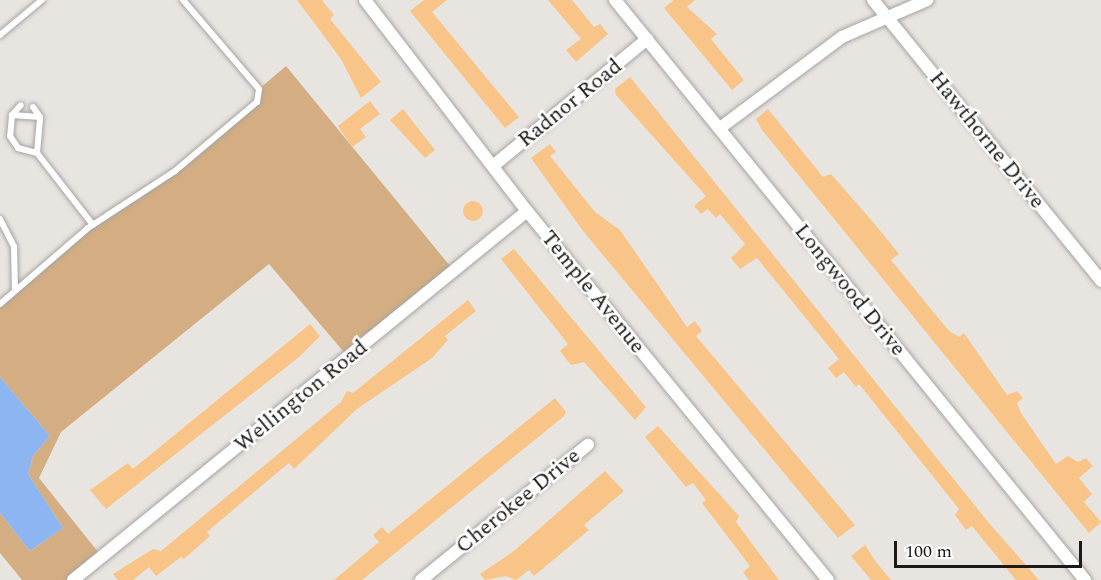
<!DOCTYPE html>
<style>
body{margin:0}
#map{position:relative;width:1101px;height:580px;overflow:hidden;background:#e8e5e1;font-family:Spectral,serif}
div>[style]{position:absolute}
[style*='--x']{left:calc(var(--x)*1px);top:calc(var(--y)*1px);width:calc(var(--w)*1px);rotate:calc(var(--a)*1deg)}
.green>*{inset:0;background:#d4ae82}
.water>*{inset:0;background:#8cb5f1}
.building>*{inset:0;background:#f8c487}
.round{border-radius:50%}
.roads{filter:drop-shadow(0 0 2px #a7a4a1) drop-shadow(0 0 2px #a7a4a1)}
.lane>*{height:6px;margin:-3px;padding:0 3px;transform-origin:3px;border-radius:3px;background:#fff}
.street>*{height:12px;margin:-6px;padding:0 6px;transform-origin:6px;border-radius:6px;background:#fff}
span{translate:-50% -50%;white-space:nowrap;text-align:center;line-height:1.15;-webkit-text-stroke:5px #fff;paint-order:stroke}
.street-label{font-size:22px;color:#1b1a19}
.scale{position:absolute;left:894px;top:541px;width:188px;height:27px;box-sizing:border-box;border:3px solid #1b1a19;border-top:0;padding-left:8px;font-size:18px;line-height:21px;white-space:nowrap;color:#1b1a19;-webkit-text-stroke:4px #fff;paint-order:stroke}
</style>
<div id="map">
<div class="green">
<i style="clip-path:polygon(286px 66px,455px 272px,348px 357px,269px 264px,61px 432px,39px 478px,102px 557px,73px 580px,22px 580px,0 553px,0 513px,30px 551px,63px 528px,28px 474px,33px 456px,50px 436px,0 377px,0 304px,88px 228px,175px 171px,257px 102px,259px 89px)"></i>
</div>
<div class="water">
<i style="clip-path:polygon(0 377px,50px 436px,33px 456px,28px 474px,63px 528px,30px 551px,0 513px)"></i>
</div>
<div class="building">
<i style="clip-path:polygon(297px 0,322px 0,334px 15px,330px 19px,381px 82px,361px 98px,341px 59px)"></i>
<i style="clip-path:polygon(424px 0,447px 0,432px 12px,519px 117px,505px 128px,410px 11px)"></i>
<i style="clip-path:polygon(548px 0,572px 0,594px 27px,600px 24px,608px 34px,576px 62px,566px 50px,581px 39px)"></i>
<i style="clip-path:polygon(674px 0,695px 0,687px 7px,717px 34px,711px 39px,744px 80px,732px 90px,664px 8px)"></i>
<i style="clip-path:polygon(630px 77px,989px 523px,1039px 580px,1016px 580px,972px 526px,966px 530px,955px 515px,959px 509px,859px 384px,856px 387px,844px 372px,836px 378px,828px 368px,839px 359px,757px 258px,740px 269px,731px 258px,745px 244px,720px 214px,716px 218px,708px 209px,701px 214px,694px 206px,706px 196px,616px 95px,615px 89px)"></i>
<i style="clip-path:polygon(370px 101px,380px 114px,360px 129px,366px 137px,352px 147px,338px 126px)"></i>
<i style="clip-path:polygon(403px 109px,435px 150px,425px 158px,390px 120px)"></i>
<i style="clip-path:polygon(768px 109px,823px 177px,831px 174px,873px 222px,899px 254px,891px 260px,949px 331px,959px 337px,964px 333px,1007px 395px,1017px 391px,1023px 398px,1017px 403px,1021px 413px,1056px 464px,1068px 456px,1078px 462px,1086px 458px,1093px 466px,1079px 478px,1092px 494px,1084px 502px,1101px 522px,1089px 533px,762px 130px,756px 119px)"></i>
<i style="clip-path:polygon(550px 144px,556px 152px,550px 156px,595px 212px,620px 230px,687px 327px,695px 321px,702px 331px,696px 336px,855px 525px,838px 538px,583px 231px,531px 158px)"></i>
<i class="round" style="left:463px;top:201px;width:20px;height:20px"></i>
<i style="clip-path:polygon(514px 249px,646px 407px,635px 420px,584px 362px,571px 365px,560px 351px,568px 344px,501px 259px)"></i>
<i style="clip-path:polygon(468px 300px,476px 311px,445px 336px,448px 340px,432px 358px,357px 409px,294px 469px,289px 463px,272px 477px,207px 532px,210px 536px,184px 559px,181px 557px,156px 576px,149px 567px,133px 580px,118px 580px,113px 574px,153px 549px,161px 551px,341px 402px,347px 391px,353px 393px)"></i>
<i style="clip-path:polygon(310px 324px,320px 336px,299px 357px,106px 509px,90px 490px,128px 463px,133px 469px)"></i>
<i style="clip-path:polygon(555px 398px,566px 412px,563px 417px,362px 580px,334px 580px,379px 542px,373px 535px,382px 527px,388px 534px)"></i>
<i style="clip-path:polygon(658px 426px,739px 516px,736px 522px,779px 580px,749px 580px,743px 572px,750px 566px,702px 503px,706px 500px,693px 483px,686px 487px,645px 437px)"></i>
<i style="clip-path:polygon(605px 471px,624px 491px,584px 525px,589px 530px,534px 576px,529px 570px,516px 580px,506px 576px,485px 580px,480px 574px,514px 551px)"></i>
<i style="clip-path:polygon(865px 545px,876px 562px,891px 580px,871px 580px,851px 556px)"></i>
</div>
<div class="roads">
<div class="lane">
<i style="--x:0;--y:35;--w:55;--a:-39.8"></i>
<i style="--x:33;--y:107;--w:12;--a:55"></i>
<i style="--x:12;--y:115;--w:13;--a:-48"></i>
<i style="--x:37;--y:153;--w:36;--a:-85"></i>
<i style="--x:40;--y:117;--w:28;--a:-176"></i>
<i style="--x:12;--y:115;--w:21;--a:95"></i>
<i style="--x:10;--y:136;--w:14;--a:56"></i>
<i style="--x:18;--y:148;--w:20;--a:15"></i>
<i style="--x:37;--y:153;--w:91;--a:52.1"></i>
<i style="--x:0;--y:219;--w:31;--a:63"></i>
<i style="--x:14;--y:247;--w:43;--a:88.7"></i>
<i style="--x:0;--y:304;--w:116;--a:-40.8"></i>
<i style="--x:88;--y:228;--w:104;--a:-33.2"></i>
<i style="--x:175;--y:171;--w:107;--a:-40.1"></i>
<i style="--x:257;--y:102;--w:13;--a:-81"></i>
<i style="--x:259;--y:89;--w:117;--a:-130.5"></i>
</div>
<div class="street">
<i style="--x:365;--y:0;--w:266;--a:52.5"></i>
<i style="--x:527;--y:211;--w:476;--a:50.8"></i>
<i style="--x:615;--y:0;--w:747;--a:50.98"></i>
<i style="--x:873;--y:0;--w:362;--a:50.9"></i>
<i style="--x:720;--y:128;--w:152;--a:-36.7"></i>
<i style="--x:842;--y:37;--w:93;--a:-23.5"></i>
<i style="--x:493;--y:166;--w:200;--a:-39.5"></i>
<i style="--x:73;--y:580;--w:585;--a:-39.1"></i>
<i style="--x:421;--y:580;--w:215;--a:-39"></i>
</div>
</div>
<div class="street-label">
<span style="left:570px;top:103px;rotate:-39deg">Radnor Road</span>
<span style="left:987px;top:140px;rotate:51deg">Hawthorne Drive</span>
<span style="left:850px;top:290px;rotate:51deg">Longwood Drive</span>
<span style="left:593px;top:292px;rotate:51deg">Temple Avenue</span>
<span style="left:301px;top:396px;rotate:-39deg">Wellington Road</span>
<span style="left:518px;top:501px;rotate:-39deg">Cherokee Drive</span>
</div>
<div class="scale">100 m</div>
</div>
